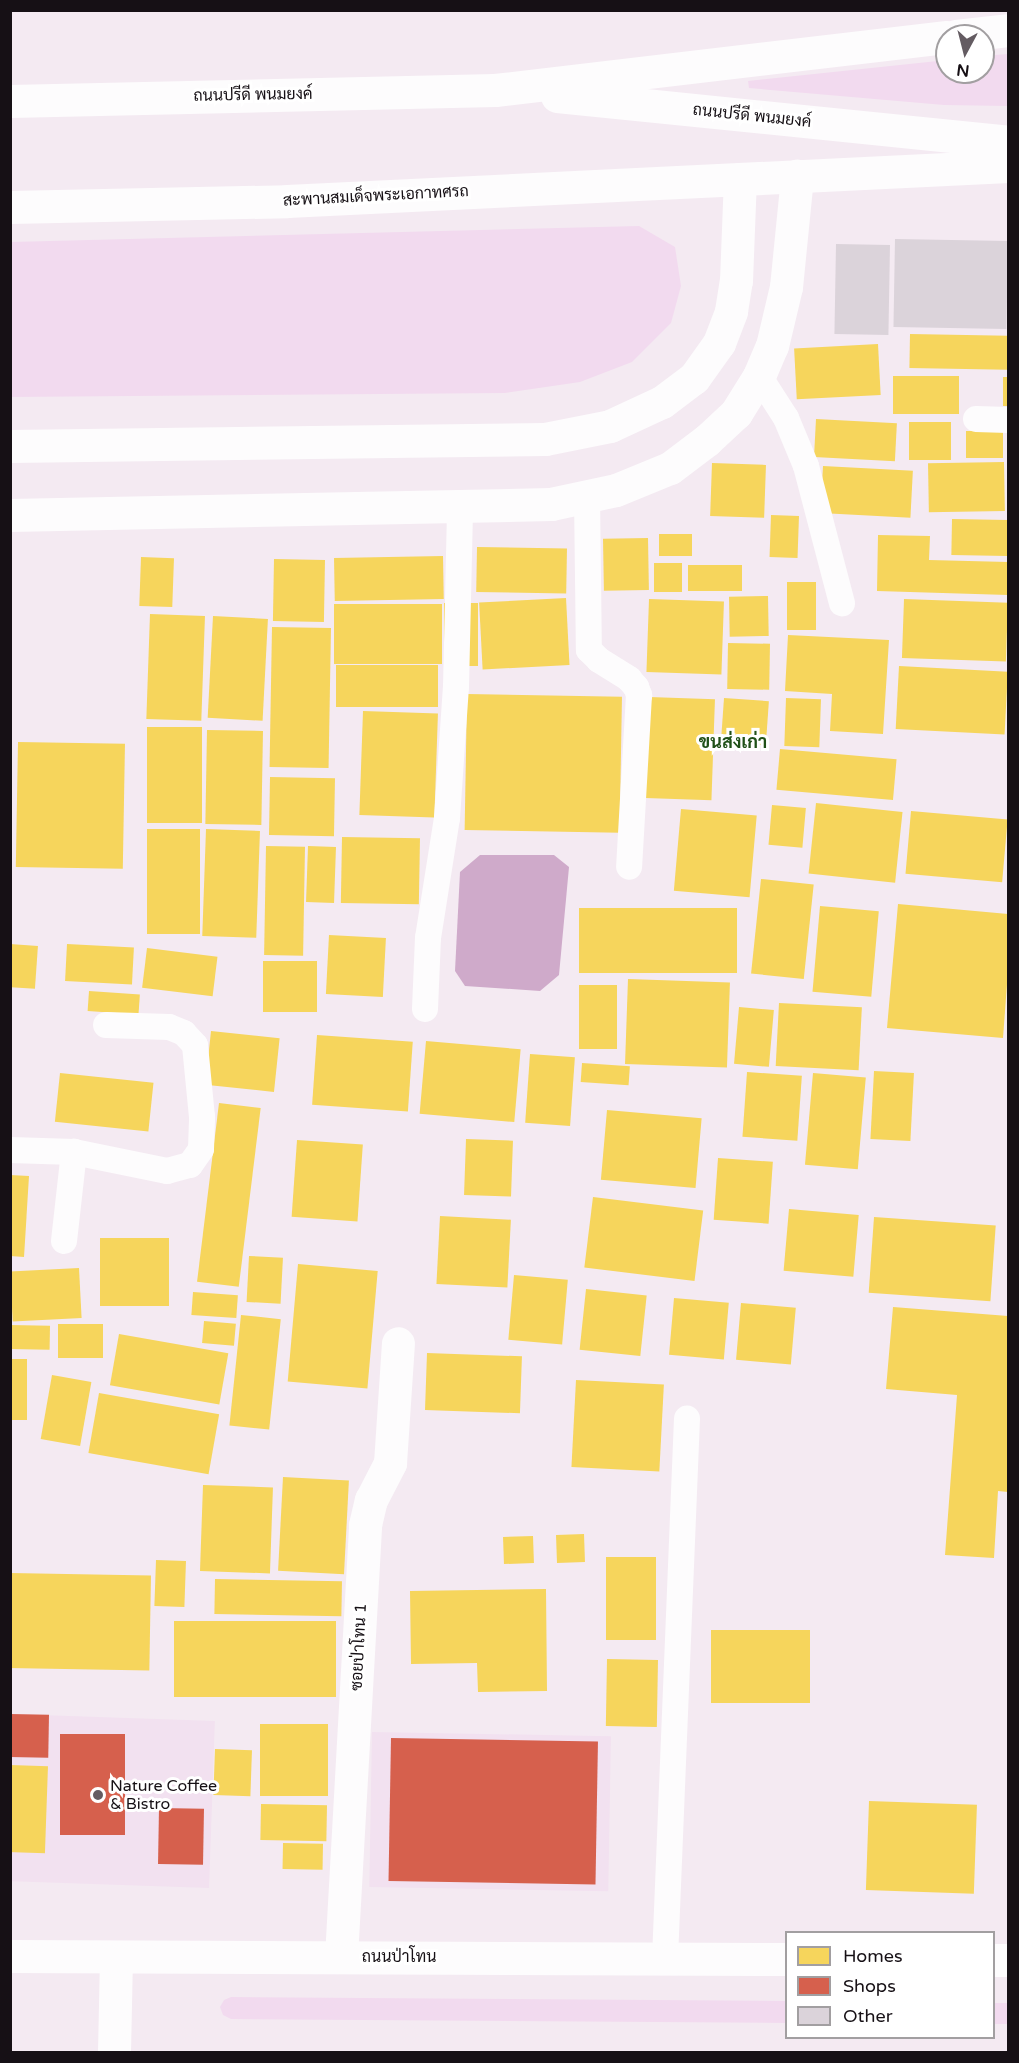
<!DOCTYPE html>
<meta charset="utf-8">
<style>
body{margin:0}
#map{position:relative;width:1019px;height:2063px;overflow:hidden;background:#f4eaf2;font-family:"Varela Round",Sarabun,sans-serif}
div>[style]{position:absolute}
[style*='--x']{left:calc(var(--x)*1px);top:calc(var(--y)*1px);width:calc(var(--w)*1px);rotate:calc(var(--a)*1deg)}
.built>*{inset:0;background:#f2e1f0;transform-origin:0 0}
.green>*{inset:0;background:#f2daef;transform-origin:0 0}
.water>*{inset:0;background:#cfaaca}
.homes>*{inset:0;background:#f6d55c;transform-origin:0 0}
.shops>*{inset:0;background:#d6604d;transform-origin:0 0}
.building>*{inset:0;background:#dbd3da;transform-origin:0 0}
.service>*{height:26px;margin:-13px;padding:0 13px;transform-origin:13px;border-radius:13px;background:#fdfcfd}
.minor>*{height:33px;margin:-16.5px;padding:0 16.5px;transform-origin:16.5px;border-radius:16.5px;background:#fdfcfd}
.tertiary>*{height:33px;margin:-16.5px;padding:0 16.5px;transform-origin:16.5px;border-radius:16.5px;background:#fdfcfd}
.secondary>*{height:33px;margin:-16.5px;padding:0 16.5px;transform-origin:16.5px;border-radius:16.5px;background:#fdfcfd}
.primary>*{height:33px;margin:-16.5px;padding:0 16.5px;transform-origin:16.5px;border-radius:16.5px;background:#fdfcfd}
.dots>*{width:16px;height:16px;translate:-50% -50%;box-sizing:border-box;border:3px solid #fff;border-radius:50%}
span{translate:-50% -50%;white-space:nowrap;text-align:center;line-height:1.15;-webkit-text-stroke:6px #fff;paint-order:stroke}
.street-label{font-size:16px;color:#161015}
.poi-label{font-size:16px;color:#161015}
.left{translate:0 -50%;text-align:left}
.neighbourhood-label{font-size:18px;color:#205018;font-weight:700}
.frame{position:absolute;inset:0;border:12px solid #161015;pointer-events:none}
.legend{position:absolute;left:785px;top:1931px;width:210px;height:108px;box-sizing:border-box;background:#fff;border:2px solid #a29fa1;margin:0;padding:8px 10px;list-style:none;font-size:18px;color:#161015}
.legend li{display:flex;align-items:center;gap:12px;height:30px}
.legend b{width:30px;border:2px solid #a29fa1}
.north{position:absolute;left:935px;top:24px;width:60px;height:60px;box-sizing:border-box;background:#fff;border:2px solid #a29fa1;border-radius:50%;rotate:187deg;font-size:16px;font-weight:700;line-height:24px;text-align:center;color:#161015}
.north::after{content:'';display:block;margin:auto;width:21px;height:27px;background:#645c62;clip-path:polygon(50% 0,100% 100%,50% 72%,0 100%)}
</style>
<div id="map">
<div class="built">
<i style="left:11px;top:1714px;width:204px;height:167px;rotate:2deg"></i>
<i style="left:372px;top:1732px;width:239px;height:155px;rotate:1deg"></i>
</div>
<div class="green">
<i style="clip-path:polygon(1008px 54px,1008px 106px,944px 105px,749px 88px,748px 81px,947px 60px,947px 72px,983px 72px,983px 56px)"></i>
<i style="clip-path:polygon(639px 226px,675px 247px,681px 286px,671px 323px,632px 362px,580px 382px,505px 393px,11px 397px,11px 242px)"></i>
<i style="clip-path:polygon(231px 1997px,786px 2001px,786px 2023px,231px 2019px,223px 2015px,220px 2007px,224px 2000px)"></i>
<i style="left:994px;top:2003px;width:14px;height:21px"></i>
</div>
<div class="water">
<i style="clip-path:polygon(480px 855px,554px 855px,569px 867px,559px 975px,540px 991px,465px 986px,455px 971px,460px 872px)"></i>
</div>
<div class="homes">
<i style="left:910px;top:334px;width:98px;height:34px;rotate:1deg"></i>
<i style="left:878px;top:344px;width:51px;height:84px;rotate:87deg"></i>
<i style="left:893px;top:376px;width:66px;height:38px"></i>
<i style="left:1003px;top:377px;width:5px;height:29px"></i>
<i style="left:816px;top:419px;width:81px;height:38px;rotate:3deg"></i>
<i style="left:909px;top:422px;width:42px;height:38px"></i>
<i style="left:966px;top:431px;width:37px;height:27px"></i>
<i style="left:1004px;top:462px;width:49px;height:76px;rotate:89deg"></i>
<i style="left:712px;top:463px;width:54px;height:53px;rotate:2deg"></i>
<i style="left:823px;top:466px;width:90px;height:47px;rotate:3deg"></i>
<i style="left:771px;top:515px;width:28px;height:42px;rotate:2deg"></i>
<i style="left:952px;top:519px;width:56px;height:36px;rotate:1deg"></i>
<i style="left:659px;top:534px;width:33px;height:22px"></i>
<i style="clip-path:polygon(878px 535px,930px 536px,929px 560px,1008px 562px,1008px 595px,877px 591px)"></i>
<i style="left:648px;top:538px;width:52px;height:45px;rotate:89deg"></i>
<i style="left:477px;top:547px;width:90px;height:45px;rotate:1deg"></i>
<i style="left:443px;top:556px;width:43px;height:109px;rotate:89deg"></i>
<i style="left:141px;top:557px;width:33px;height:49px;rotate:2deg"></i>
<i style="left:274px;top:559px;width:51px;height:62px;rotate:1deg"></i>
<i style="left:682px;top:563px;width:29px;height:28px;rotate:90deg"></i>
<i style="left:688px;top:565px;width:54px;height:26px"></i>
<i style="left:787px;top:582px;width:29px;height:48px"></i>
<i style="left:768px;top:596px;width:40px;height:39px;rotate:89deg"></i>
<i style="left:566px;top:598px;width:67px;height:87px;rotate:87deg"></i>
<i style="left:649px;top:599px;width:75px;height:73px;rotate:2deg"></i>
<i style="left:904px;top:599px;width:104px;height:59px;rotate:2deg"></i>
<i style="left:444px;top:603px;width:34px;height:63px"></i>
<i style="left:442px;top:604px;width:60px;height:108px;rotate:90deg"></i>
<i style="left:150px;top:614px;width:55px;height:105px;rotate:2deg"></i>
<i style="left:213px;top:616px;width:55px;height:102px;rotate:3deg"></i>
<i style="left:272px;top:627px;width:59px;height:140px;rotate:1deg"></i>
<i style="clip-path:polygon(788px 635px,889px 640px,883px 734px,830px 731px,832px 694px,785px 691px)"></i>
<i style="left:728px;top:643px;width:42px;height:46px;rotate:1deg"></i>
<i style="left:336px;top:665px;width:102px;height:42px"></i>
<i style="left:899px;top:666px;width:109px;height:63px;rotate:3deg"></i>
<i style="left:467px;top:694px;width:155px;height:136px;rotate:1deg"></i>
<i style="left:649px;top:697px;width:66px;height:101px;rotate:2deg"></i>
<i style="left:724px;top:698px;width:45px;height:44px;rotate:4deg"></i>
<i style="left:786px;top:698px;width:35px;height:48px;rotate:2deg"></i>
<i style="left:363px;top:711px;width:75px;height:104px;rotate:2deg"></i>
<i style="left:147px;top:727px;width:55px;height:96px"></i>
<i style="left:207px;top:730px;width:56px;height:94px;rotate:1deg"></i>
<i style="left:18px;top:742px;width:107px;height:125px;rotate:1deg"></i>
<i style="left:780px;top:749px;width:117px;height:41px;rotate:5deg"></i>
<i style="left:270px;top:777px;width:65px;height:58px;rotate:1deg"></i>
<i style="left:816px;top:803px;width:87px;height:71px;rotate:6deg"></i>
<i style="left:772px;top:805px;width:34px;height:40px;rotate:5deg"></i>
<i style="left:681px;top:809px;width:76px;height:82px;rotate:5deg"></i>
<i style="left:911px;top:811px;width:97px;height:63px;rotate:5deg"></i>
<i style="left:147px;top:829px;width:53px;height:105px"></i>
<i style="left:206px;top:829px;width:54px;height:107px;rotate:2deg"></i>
<i style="left:342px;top:837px;width:78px;height:66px;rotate:1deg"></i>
<i style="left:266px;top:846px;width:39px;height:109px;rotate:1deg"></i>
<i style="left:308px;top:846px;width:28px;height:56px;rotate:2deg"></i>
<i style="left:761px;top:879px;width:53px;height:95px;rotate:6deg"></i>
<i style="clip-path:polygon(898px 904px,1008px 914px,1008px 971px,1003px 1038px,887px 1028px)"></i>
<i style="left:820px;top:906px;width:59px;height:86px;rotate:5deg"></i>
<i style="left:579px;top:908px;width:158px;height:65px"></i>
<i style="left:329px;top:935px;width:57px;height:59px;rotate:3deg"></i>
<i style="left:10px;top:944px;width:28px;height:43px;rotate:4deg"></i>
<i style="left:67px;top:944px;width:67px;height:37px;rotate:3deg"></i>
<i style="left:147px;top:948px;width:71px;height:40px;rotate:7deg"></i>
<i style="left:263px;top:961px;width:54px;height:51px"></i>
<i style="left:628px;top:979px;width:102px;height:85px;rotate:2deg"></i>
<i style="left:579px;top:985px;width:38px;height:64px"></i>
<i style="left:89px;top:991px;width:51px;height:20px;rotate:4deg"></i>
<i style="left:779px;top:1003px;width:83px;height:63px;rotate:3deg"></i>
<i style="left:739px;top:1007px;width:35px;height:57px;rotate:5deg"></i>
<i style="left:211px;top:1031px;width:69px;height:54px;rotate:6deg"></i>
<i style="left:317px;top:1035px;width:96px;height:70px;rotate:4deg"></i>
<i style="left:426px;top:1041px;width:95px;height:73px;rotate:5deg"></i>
<i style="left:530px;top:1054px;width:45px;height:69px;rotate:4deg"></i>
<i style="left:582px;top:1063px;width:48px;height:19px;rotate:4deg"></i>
<i style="left:874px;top:1071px;width:40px;height:68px;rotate:3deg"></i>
<i style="left:747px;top:1072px;width:55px;height:65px;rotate:4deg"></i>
<i style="left:60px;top:1073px;width:94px;height:49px;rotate:6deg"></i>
<i style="left:813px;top:1073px;width:53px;height:92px;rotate:5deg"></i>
<i style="left:219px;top:1103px;width:42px;height:180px;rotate:7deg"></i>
<i style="left:607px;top:1110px;width:95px;height:70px;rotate:5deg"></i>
<i style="left:466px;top:1139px;width:47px;height:56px;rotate:2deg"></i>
<i style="left:297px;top:1140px;width:66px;height:77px;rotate:4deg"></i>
<i style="left:718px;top:1158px;width:55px;height:62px;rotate:4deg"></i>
<i style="clip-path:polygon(10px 1175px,29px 1176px,24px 1257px,10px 1256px)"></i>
<i style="left:593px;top:1197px;width:111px;height:71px;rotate:7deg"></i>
<i style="left:789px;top:1209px;width:70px;height:62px;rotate:5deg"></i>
<i style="left:440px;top:1216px;width:71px;height:68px;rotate:3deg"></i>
<i style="left:874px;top:1217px;width:122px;height:76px;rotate:4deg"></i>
<i style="left:169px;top:1238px;width:68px;height:69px;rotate:90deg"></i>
<i style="left:249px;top:1256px;width:34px;height:46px;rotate:3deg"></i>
<i style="left:298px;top:1264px;width:80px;height:118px;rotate:5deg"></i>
<i style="left:79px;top:1268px;width:50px;height:69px;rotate:87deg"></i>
<i style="left:514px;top:1275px;width:54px;height:65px;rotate:5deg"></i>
<i style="left:586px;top:1289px;width:61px;height:61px;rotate:6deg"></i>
<i style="left:193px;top:1292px;width:45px;height:23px;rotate:4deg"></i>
<i style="left:674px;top:1298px;width:55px;height:57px;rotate:5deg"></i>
<i style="left:741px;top:1303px;width:55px;height:57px;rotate:5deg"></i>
<i style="clip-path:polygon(893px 1307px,1008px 1316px,1008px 1492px,998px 1491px,994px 1558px,945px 1555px,957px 1395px,886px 1389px)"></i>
<i style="left:241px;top:1315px;width:40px;height:111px;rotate:6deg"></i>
<i style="left:204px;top:1321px;width:32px;height:22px;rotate:5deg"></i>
<i style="left:103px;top:1324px;width:34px;height:45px;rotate:90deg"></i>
<i style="left:10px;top:1325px;width:40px;height:24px;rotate:1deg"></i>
<i style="left:119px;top:1334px;width:111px;height:52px;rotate:10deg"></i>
<i style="left:427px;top:1353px;width:95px;height:57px;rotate:2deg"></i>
<i style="left:10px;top:1359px;width:17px;height:61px"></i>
<i style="left:52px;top:1375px;width:40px;height:65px;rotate:10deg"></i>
<i style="left:576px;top:1380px;width:88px;height:87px;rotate:3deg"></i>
<i style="left:99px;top:1393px;width:122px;height:61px;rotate:10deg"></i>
<i style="left:283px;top:1477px;width:66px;height:94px;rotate:3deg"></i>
<i style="left:203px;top:1485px;width:70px;height:86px;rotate:2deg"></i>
<i style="left:584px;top:1534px;width:28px;height:28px;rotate:88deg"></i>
<i style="left:533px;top:1536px;width:27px;height:30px;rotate:88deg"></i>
<i style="left:606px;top:1557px;width:50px;height:83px"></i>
<i style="left:156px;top:1560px;width:30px;height:46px;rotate:2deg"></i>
<i style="left:10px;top:1573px;width:141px;height:95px;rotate:1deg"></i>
<i style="left:215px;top:1579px;width:127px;height:35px;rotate:1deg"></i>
<i style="clip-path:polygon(546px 1589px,547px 1691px,478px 1692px,477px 1663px,411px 1664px,410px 1591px)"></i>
<i style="left:174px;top:1621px;width:162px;height:76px"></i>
<i style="left:711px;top:1630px;width:99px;height:73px"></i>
<i style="left:607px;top:1659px;width:51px;height:67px;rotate:1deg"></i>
<i style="left:260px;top:1724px;width:68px;height:72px"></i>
<i style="left:215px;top:1749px;width:37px;height:46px;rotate:2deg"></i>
<i style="left:10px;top:1765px;width:38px;height:87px;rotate:2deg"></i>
<i style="left:869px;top:1801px;width:108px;height:89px;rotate:2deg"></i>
<i style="left:261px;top:1804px;width:66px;height:36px;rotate:1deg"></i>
<i style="left:283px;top:1843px;width:40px;height:26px;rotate:1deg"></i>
</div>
<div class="shops">
<i style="left:10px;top:1714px;width:39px;height:43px;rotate:1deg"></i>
<i style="left:60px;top:1734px;width:65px;height:101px"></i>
<i style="left:391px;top:1738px;width:207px;height:143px;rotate:1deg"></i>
<i style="left:159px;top:1808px;width:45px;height:56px;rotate:1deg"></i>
</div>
<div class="building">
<i style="left:895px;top:239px;width:113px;height:88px;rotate:1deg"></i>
<i style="left:836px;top:244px;width:54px;height:90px;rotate:1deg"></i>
</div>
<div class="service">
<i style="--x:759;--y:376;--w:50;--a:57.3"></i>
<i style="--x:786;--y:418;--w:52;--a:67.4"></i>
<i style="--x:806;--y:466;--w:142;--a:75.3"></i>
<i style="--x:976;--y:419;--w:32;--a:2"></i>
<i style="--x:587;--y:496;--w:154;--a:89.3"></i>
<i style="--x:589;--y:650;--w:14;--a:45"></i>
<i style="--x:599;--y:660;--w:36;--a:32"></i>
<i style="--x:629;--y:679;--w:11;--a:49"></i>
<i style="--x:636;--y:687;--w:9;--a:69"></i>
<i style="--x:639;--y:695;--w:172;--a:93.3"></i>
<i style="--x:425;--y:1009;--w:71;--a:-87.6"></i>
<i style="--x:428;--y:938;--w:121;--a:-81"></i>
<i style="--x:447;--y:818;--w:131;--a:-86.1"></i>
<i style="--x:456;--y:687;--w:181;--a:-88.7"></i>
<i style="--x:10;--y:1150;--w:64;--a:1.8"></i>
<i style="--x:74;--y:1152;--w:95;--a:11.5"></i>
<i style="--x:167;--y:1171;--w:24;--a:-15"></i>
<i style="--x:190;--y:1165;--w:19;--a:-55"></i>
<i style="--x:201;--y:1149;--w:32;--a:-88"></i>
<i style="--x:202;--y:1117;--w:72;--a:-95.6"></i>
<i style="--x:195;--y:1045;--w:16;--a:-133"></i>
<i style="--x:184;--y:1033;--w:16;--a:-158"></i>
<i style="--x:169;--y:1027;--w:63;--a:-178.2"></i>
<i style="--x:64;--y:1241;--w:90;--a:-83.6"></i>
<i style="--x:665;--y:1959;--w:541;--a:-87.67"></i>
</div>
<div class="minor">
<i style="--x:341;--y:1957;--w:433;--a:-86.8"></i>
<i style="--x:365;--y:1525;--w:26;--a:-77"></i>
<i style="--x:371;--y:1500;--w:42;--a:-62.8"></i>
<i style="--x:390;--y:1463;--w:120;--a:-86.2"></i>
</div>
<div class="tertiary">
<i style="--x:10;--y:1956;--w:776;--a:0.22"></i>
<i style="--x:994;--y:1960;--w:14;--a:0"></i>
<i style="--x:114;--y:2052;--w:95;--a:-88.8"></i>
</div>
<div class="secondary">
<i style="--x:956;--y:36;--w:52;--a:-6.6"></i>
<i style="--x:557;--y:96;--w:453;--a:5.8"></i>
<i style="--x:10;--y:101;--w:485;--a:-1.3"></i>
<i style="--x:495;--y:90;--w:455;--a:-6.7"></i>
<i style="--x:10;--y:446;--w:535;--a:-0.75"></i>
<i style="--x:545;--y:439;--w:66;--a:-11.3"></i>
<i style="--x:610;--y:426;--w:57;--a:-24.8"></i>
<i style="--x:662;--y:402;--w:40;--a:-37"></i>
<i style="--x:694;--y:378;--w:43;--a:-54.5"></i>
<i style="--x:719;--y:343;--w:34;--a:-69"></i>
<i style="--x:731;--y:311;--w:30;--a:-81"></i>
<i style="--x:736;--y:281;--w:102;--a:-87.8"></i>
<i style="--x:10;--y:515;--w:541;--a:-1.16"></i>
<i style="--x:551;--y:504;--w:66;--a:-12.2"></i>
<i style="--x:616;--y:490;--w:58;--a:-22.2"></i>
<i style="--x:670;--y:468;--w:46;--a:-37.1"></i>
<i style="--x:707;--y:440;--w:40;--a:-43"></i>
<i style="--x:736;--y:413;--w:44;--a:-58.1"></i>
<i style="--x:759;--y:376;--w:33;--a:-67"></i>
<i style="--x:772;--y:346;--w:61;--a:-76.7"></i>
<i style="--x:786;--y:287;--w:112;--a:-84.3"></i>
</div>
<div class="primary">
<i style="--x:10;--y:207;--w:277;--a:-1.2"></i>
<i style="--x:287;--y:201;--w:722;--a:-2.78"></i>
</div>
<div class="dots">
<i style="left:98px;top:1795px;background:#645c62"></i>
</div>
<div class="street-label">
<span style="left:253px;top:95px;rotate:-1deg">ถนนปรีดี พนมยงค์</span>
<span style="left:752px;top:116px;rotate:6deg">ถนนปรีดี พนมยงค์</span>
<span style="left:376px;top:196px;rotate:-3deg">สะพานสมเด็จพระเอกาทศรถ</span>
<span style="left:359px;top:1647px;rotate:-87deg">ซอยป่าโทน 1</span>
<span style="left:399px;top:1957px">ถนนป่าโทน</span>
</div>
<div class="poi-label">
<span class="left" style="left:110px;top:1795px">Nature Coffee<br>&amp; Bistro</span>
</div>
<div class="neighbourhood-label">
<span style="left:733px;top:742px">ขนส่งเก่า</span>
</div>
<div class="frame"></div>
<ul class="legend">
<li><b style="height:16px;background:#f6d55c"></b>Homes</li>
<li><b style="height:16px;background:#d6604d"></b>Shops</li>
<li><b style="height:16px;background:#dbd3da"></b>Other</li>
</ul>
<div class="north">N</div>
</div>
